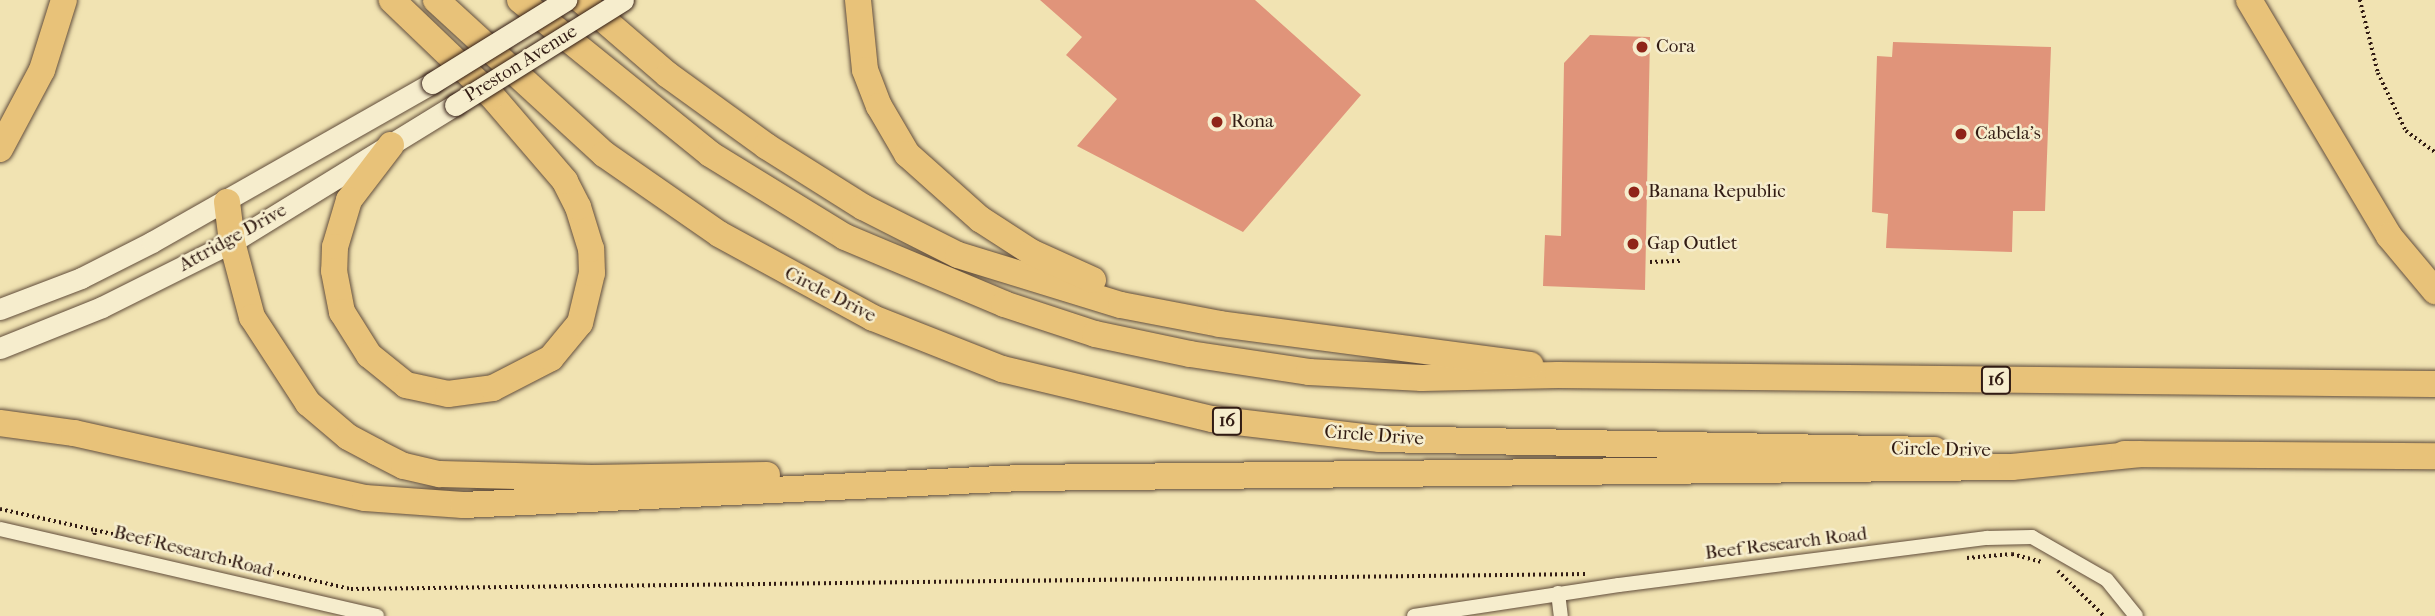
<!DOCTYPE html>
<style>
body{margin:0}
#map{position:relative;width:2435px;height:616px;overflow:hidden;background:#f1e3b2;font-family:"IM FELL French Canon",serif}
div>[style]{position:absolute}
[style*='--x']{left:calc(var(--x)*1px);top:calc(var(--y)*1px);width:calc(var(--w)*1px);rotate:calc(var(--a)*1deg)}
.building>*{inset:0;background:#e0947a}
.path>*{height:3.5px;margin-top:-1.75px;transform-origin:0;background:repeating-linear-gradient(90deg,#311b13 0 2px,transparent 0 5.5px)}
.roads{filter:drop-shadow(0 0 2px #614d3b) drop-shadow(0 0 2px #614d3b)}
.street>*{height:14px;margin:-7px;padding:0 7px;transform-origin:7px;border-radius:7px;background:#f6edcd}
.secondary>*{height:21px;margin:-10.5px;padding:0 10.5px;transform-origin:10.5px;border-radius:10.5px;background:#f6edcd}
.highway>*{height:26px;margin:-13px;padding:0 13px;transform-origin:13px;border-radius:13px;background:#e8c279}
.bridges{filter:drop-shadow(0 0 2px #311b13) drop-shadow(0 0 2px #311b13)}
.secondary-bridge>*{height:21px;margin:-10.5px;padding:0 10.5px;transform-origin:10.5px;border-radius:10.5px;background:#f6edcd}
.dots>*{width:19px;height:19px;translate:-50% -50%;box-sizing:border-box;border:4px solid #f6edcd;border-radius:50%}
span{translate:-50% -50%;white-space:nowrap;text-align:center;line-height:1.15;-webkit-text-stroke:5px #f6edcd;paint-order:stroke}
.shield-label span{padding:2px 5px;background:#f6edcd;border:2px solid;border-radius:5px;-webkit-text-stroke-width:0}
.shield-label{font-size:18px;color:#311b13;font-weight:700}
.poi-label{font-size:19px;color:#311b13}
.left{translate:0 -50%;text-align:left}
.street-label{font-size:19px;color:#311b13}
</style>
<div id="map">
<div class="building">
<i style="clip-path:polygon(1040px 0,1255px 0,1361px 95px,1243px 232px,1077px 146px,1117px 99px,1066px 55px,1082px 37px)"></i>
<i style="clip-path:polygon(1590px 35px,1650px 37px,1645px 290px,1543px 286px,1545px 235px,1561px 236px,1564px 63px)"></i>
<i style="clip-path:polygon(1893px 42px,2051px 47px,2045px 211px,2013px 211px,2012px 252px,1886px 248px,1888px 214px,1872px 212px,1877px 56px,1892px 57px)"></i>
</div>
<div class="path">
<i style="--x:2360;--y:0;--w:75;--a:76.1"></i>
<i style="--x:2378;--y:73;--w:64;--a:64.2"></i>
<i style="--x:2406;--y:131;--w:36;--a:36"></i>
<i style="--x:1650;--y:262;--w:33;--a:-2"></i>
<i style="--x:0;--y:509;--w:97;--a:12.5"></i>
<i style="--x:94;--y:535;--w:5;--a:-79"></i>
<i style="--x:95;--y:530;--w:263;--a:13"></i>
<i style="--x:351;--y:589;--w:1235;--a:-0.7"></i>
<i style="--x:1967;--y:558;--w:45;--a:-5.1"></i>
<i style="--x:2012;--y:554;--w:31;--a:15"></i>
<i style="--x:2058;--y:571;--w:64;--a:44.4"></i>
</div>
<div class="roads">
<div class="street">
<i style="--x:0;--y:529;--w:387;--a:13"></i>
<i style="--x:1558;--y:593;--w:23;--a:83"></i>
<i style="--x:1414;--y:616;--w:207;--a:-8.6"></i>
<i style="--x:1619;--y:585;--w:371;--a:-7.3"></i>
<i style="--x:1987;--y:538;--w:45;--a:-1.3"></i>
<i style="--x:2032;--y:537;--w:86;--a:29.8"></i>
<i style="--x:2107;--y:580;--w:46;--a:51.1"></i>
</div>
<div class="secondary">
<i style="--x:0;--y:309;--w:87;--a:-20.9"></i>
<i style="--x:81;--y:278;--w:80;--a:-26.9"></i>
<i style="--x:152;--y:242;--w:322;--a:-29.6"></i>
<i style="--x:0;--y:348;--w:110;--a:-21.9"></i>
<i style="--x:102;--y:307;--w:145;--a:-26.6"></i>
<i style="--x:232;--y:242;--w:262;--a:-31.6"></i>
</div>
<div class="highway">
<i style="--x:436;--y:0;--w:228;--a:42.5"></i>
<i style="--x:604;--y:154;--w:140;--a:34.8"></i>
<i style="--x:719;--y:234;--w:175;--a:28.6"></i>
<i style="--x:873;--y:318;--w:139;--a:21.6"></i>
<i style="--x:1002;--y:369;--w:216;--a:13.4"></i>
<i style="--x:1212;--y:419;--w:169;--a:6.8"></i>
<i style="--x:1380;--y:439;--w:555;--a:1.14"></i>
<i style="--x:520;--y:0;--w:245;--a:39"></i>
<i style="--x:710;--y:154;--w:158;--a:31.6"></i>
<i style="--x:845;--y:237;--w:173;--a:22.8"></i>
<i style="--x:1004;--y:304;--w:96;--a:18.2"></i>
<i style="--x:1095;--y:334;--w:97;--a:11.9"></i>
<i style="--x:1190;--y:354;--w:120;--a:8.6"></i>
<i style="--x:1309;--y:372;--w:113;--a:3"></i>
<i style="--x:1422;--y:378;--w:136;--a:-1.3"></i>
<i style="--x:1558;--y:375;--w:877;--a:0.59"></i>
<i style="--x:581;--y:0;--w:115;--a:40.8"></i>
<i style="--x:668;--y:75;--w:121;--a:35.9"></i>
<i style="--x:766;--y:146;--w:115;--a:32.2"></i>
<i style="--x:863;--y:207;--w:106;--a:26.8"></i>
<i style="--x:958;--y:255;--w:170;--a:17.1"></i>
<i style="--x:1121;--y:305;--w:101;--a:10.9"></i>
<i style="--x:1220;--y:324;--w:313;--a:7.5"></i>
<i style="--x:858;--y:0;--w:70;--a:84.3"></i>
<i style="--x:865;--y:70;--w:39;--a:69"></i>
<i style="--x:879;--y:106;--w:56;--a:59.7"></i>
<i style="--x:907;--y:154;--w:98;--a:41.7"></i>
<i style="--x:980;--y:219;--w:61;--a:32.9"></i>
<i style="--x:1031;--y:252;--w:68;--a:24.3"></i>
<i style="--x:2249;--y:0;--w:274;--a:59.3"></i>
<i style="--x:2389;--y:236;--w:72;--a:50.1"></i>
<i style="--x:391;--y:145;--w:69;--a:127.4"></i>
<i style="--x:349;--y:200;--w:49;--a:106.6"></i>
<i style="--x:335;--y:247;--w:24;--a:92"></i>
<i style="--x:334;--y:271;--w:42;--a:79"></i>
<i style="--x:342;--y:312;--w:51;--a:57.9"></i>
<i style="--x:369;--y:355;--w:48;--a:39"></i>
<i style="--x:406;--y:385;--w:43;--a:12.1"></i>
<i style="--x:448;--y:394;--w:45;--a:-7.6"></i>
<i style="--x:493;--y:388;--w:65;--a:-27.3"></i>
<i style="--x:551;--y:358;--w:45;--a:-50.4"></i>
<i style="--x:580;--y:323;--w:51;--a:-76.5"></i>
<i style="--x:592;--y:273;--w:24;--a:-92"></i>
<i style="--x:591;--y:249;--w:44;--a:-107.2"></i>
<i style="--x:578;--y:207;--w:29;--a:-117"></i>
<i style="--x:565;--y:181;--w:112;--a:-130.7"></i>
<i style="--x:492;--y:96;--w:139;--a:-136.2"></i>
<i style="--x:0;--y:149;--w:89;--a:-62"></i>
<i style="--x:42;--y:70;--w:73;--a:-72.6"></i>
<i style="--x:227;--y:202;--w:40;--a:82.9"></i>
<i style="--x:232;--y:242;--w:78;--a:75.1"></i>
<i style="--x:252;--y:317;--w:103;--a:56.9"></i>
<i style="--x:308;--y:403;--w:52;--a:40.4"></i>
<i style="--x:348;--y:437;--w:32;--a:28"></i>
<i style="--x:376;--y:452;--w:31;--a:27"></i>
<i style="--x:404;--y:466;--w:37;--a:13"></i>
<i style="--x:440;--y:474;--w:152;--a:1.5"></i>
<i style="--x:592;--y:478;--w:175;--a:-1"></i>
<i style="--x:0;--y:423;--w:75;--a:7.7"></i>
<i style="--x:74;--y:433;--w:298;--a:12.6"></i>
<i style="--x:365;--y:498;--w:98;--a:4.1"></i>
<i style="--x:463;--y:505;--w:559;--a:-2.77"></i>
<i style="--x:1021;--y:478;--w:991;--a:-0.64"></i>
<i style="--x:2012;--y:467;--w:129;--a:-5.8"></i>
<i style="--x:2124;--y:454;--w:311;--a:0.4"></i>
</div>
</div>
<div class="bridges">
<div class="secondary-bridge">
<i style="--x:432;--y:83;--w:158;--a:-31.8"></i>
<i style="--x:455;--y:105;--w:198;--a:-32"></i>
</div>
</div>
<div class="dots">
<i style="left:1642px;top:47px;background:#8f2418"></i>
<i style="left:1217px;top:122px;background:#8f2418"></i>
<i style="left:1961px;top:134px;background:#8f2418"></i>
<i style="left:1634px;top:192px;background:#8f2418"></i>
<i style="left:1633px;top:244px;background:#8f2418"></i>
</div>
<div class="shield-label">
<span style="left:1996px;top:380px">16</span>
<span style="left:1227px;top:421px">16</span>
</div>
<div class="poi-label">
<span class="left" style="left:1656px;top:47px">Cora</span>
<span class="left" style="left:1231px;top:122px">Rona</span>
<span class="left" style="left:1975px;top:134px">Cabela's</span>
<span class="left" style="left:1648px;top:192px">Banana Republic</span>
<span class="left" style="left:1647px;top:244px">Gap Outlet</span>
</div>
<div class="street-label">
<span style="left:521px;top:64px;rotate:-32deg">Preston Avenue</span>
<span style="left:233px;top:238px;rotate:-29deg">Attridge Drive</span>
<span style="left:830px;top:295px;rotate:27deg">Circle Drive</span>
<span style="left:1374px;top:436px;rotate:4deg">Circle Drive</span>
<span style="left:1941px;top:450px;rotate:1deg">Circle Drive</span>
<span style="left:1786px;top:544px;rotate:-7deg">Beef Research Road</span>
<span style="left:193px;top:552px;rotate:14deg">Beef Research Road</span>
</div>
</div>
